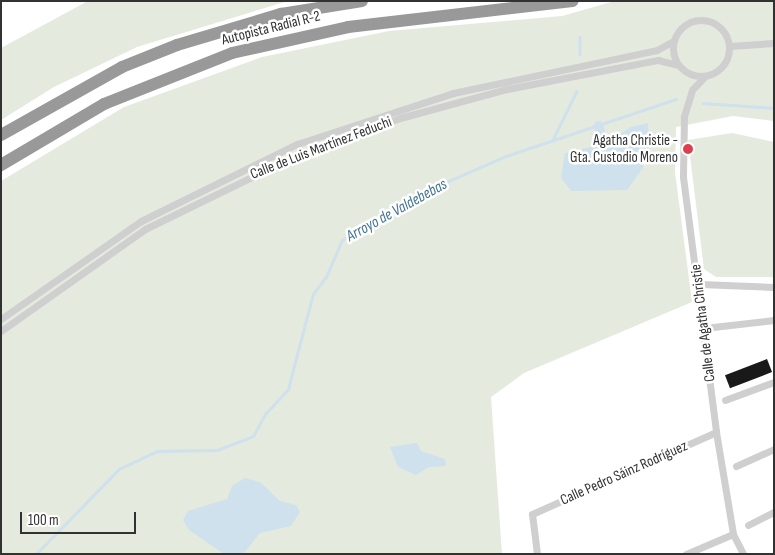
<!DOCTYPE html>
<meta charset="utf-8">
<style>
body{margin:0}
#map{position:relative;width:775px;height:555px;overflow:hidden;background:#fff;font-family:"Sofia Sans Condensed",sans-serif}
div>[style]{position:absolute}
[style*='--x']{left:calc(var(--x)*1px);top:calc(var(--y)*1px);width:calc(var(--w)*1px);rotate:calc(var(--a)*1deg)}
.green>*{inset:0;background:#e5eade}
.water>*{inset:0;background:#cee1ec}
.stream>*{height:2.5px;margin:-1.25px;padding:0 1.25px;transform-origin:1.25px;border-radius:1.25px;background:#cee1ec}
.canal>*{height:9px;margin:-4.5px;padding:0 4.5px;transform-origin:4.5px;border-radius:4.5px;background:#cee1ec}
.building>*{inset:0;background:#191919;transform-origin:0 0}
.street>*{height:7px;margin:-3.5px;padding:0 3.5px;transform-origin:3.5px;border-radius:3.5px;background:#cfcfcf}
.street>.ring{margin:-3.5px;padding:0;box-sizing:content-box;background:none;border:7px solid #cfcfcf;border-radius:50%}
.highway>*{height:12px;margin:-6px;padding:0 6px;transform-origin:6px;border-radius:6px;background:#999}
.dots>*{width:14px;height:14px;translate:-50% -50%;box-sizing:border-box;border:2px solid #fff;border-radius:50%}
span{translate:-50% -50%;white-space:nowrap;text-align:center;line-height:1.15;-webkit-text-stroke:5px #fff;paint-order:stroke}
.street-label{font-size:15px;color:#323232}
.poi-label{font-size:15px;color:#323232}
.right{translate:-100% -50%;text-align:right}
.water-label{font-size:16px;color:#427591;font-style:italic}
.frame{position:absolute;inset:0;border:2px solid #323232;pointer-events:none}
.scale{position:absolute;left:20px;top:512px;width:116px;height:22px;box-sizing:border-box;border:2px solid #323232;border-top:0;padding-left:6px;font-size:15px;line-height:18px;white-space:nowrap;color:#323232;-webkit-text-stroke:4px #fff;paint-order:stroke}
</style>
<div id="map">
<div class="green">
<i style="clip-path:polygon(88px 1px,288px 1px,137px 47px,54px 87px,1px 120px,1px 48px)"></i>
<i style="clip-path:polygon(615px 1px,774px 1px,774px 121px,733px 116px,676px 127px,675px 172px,692px 302px,524px 373px,491px 397px,502px 554px,1px 554px,1px 181px,124px 107px,262px 57px,389px 31px,562px 16px)"></i>
<i style="clip-path:polygon(732px 133px,774px 142px,774px 277px,716px 277px,704px 269px,688px 140px)"></i>
</div>
<div class="water">
<i style="clip-path:polygon(648px 123px,650px 158px,627px 190px,571px 191px,561px 178px,565px 153px,604px 144px,631px 127px)"></i>
<i style="clip-path:polygon(417px 443px,421px 451px,445px 459px,446px 466px,429px 467px,416px 475px,398px 467px,390px 447px)"></i>
<i style="clip-path:polygon(245px 478px,260px 482px,280px 501px,296px 505px,300px 512px,291px 526px,260px 533px,244px 553px,224px 554px,189px 530px,183px 520px,188px 511px,227px 499px,232px 486px)"></i>
</div>
<div class="stream">
<i style="--x:580;--y:37;--w:17;--a:90"></i>
<i style="--x:703;--y:103;--w:71;--a:4"></i>
<i style="--x:552;--y:141;--w:55;--a:-63.9"></i>
<i style="--x:36;--y:554;--w:119;--a:-45.7"></i>
<i style="--x:119;--y:469;--w:42;--a:-25.3"></i>
<i style="--x:157;--y:451;--w:60;--a:-1"></i>
<i style="--x:217;--y:450;--w:39;--a:-21"></i>
<i style="--x:253;--y:436;--w:26;--a:-61"></i>
<i style="--x:266;--y:413;--w:33;--a:-47"></i>
<i style="--x:288;--y:389;--w:98;--a:-75.3"></i>
<i style="--x:313;--y:294;--w:21;--a:-53"></i>
<i style="--x:326;--y:277;--w:40;--a:-66.6"></i>
<i style="--x:342;--y:240;--w:97;--a:-30.3"></i>
<i style="--x:426;--y:191;--w:87;--a:-23.6"></i>
<i style="--x:506;--y:156;--w:179;--a:-18.5"></i>
</div>
<div class="canal">
<i style="--x:598;--y:125;--w:20;--a:72"></i>
</div>
<div class="building">
<i style="left:767px;top:359px;width:14px;height:45px;rotate:69deg"></i>
</div>
<div class="street">
<i class="ring" style="left:673px;top:20px;width:49px;height:49px"></i>
<i style="--x:729;--y:46;--w:45;--a:-3.8"></i>
<i style="--x:705;--y:76;--w:19;--a:133"></i>
<i style="--x:692;--y:90;--w:28;--a:107"></i>
<i style="--x:684;--y:117;--w:60;--a:91"></i>
<i style="--x:683;--y:177;--w:257;--a:82.6"></i>
<i style="--x:716;--y:432;--w:103;--a:80.5"></i>
<i style="--x:733;--y:534;--w:22;--a:63"></i>
<i style="--x:700;--y:284;--w:74;--a:2.3"></i>
<i style="--x:1;--y:319;--w:171;--a:-35"></i>
<i style="--x:141;--y:221;--w:174;--a:-26.3"></i>
<i style="--x:297;--y:144;--w:164;--a:-18.1"></i>
<i style="--x:453;--y:93;--w:208;--a:-11.9"></i>
<i style="--x:657;--y:50;--w:18;--a:-29"></i>
<i style="--x:713;--y:327;--w:61;--a:-6.5"></i>
<i style="--x:1;--y:331;--w:176;--a:-35.3"></i>
<i style="--x:145;--y:229;--w:174;--a:-26"></i>
<i style="--x:301;--y:153;--w:105;--a:-19.5"></i>
<i style="--x:400;--y:118;--w:111;--a:-15.2"></i>
<i style="--x:507;--y:89;--w:154;--a:-10.9"></i>
<i style="--x:658;--y:60;--w:21;--a:14"></i>
<i style="--x:725;--y:400;--w:52;--a:-20.2"></i>
<i style="--x:736;--y:466;--w:42;--a:-24.1"></i>
<i style="--x:748;--y:525;--w:29;--a:-27"></i>
<i style="--x:537;--y:554;--w:40;--a:-97.1"></i>
<i style="--x:532;--y:514;--w:201;--a:-24"></i>
<i style="--x:686;--y:554;--w:51;--a:-23.1"></i>
</div>
<div class="highway">
<i style="--x:1;--y:135;--w:139;--a:-29.3"></i>
<i style="--x:122;--y:67;--w:59;--a:-21.8"></i>
<i style="--x:177;--y:45;--w:109;--a:-16.6"></i>
<i style="--x:281;--y:14;--w:82;--a:-9.1"></i>
<i style="--x:1;--y:165;--w:120;--a:-30.6"></i>
<i style="--x:104;--y:104;--w:138;--a:-21.7"></i>
<i style="--x:232;--y:53;--w:119;--a:-12.6"></i>
<i style="--x:348;--y:27;--w:226;--a:-6.6"></i>
</div>
<div class="dots">
<i style="left:688px;top:149px;background:#de3e4f"></i>
</div>
<div class="street-label">
<span style="left:271px;top:28px;rotate:-14deg">Autopista Radial R-2</span>
<span style="left:321px;top:148px;rotate:-21deg">Calle de Luis Martínez Feduchi</span>
<span style="left:703px;top:323px;rotate:-97deg">Calle de Agatha Christie</span>
<span style="left:624px;top:473px;rotate:-24deg">Calle Pedro Sáinz Rodríguez</span>
</div>
<div class="poi-label">
<span class="right" style="left:678px;top:149px">Agatha Christie -<br>Gta. Custodio Moreno</span>
</div>
<div class="water-label">
<span style="left:397px;top:211px;rotate:-29deg">Arroyo de Valdebebas</span>
</div>
<div class="frame"></div>
<div class="scale">100 m</div>
</div>
